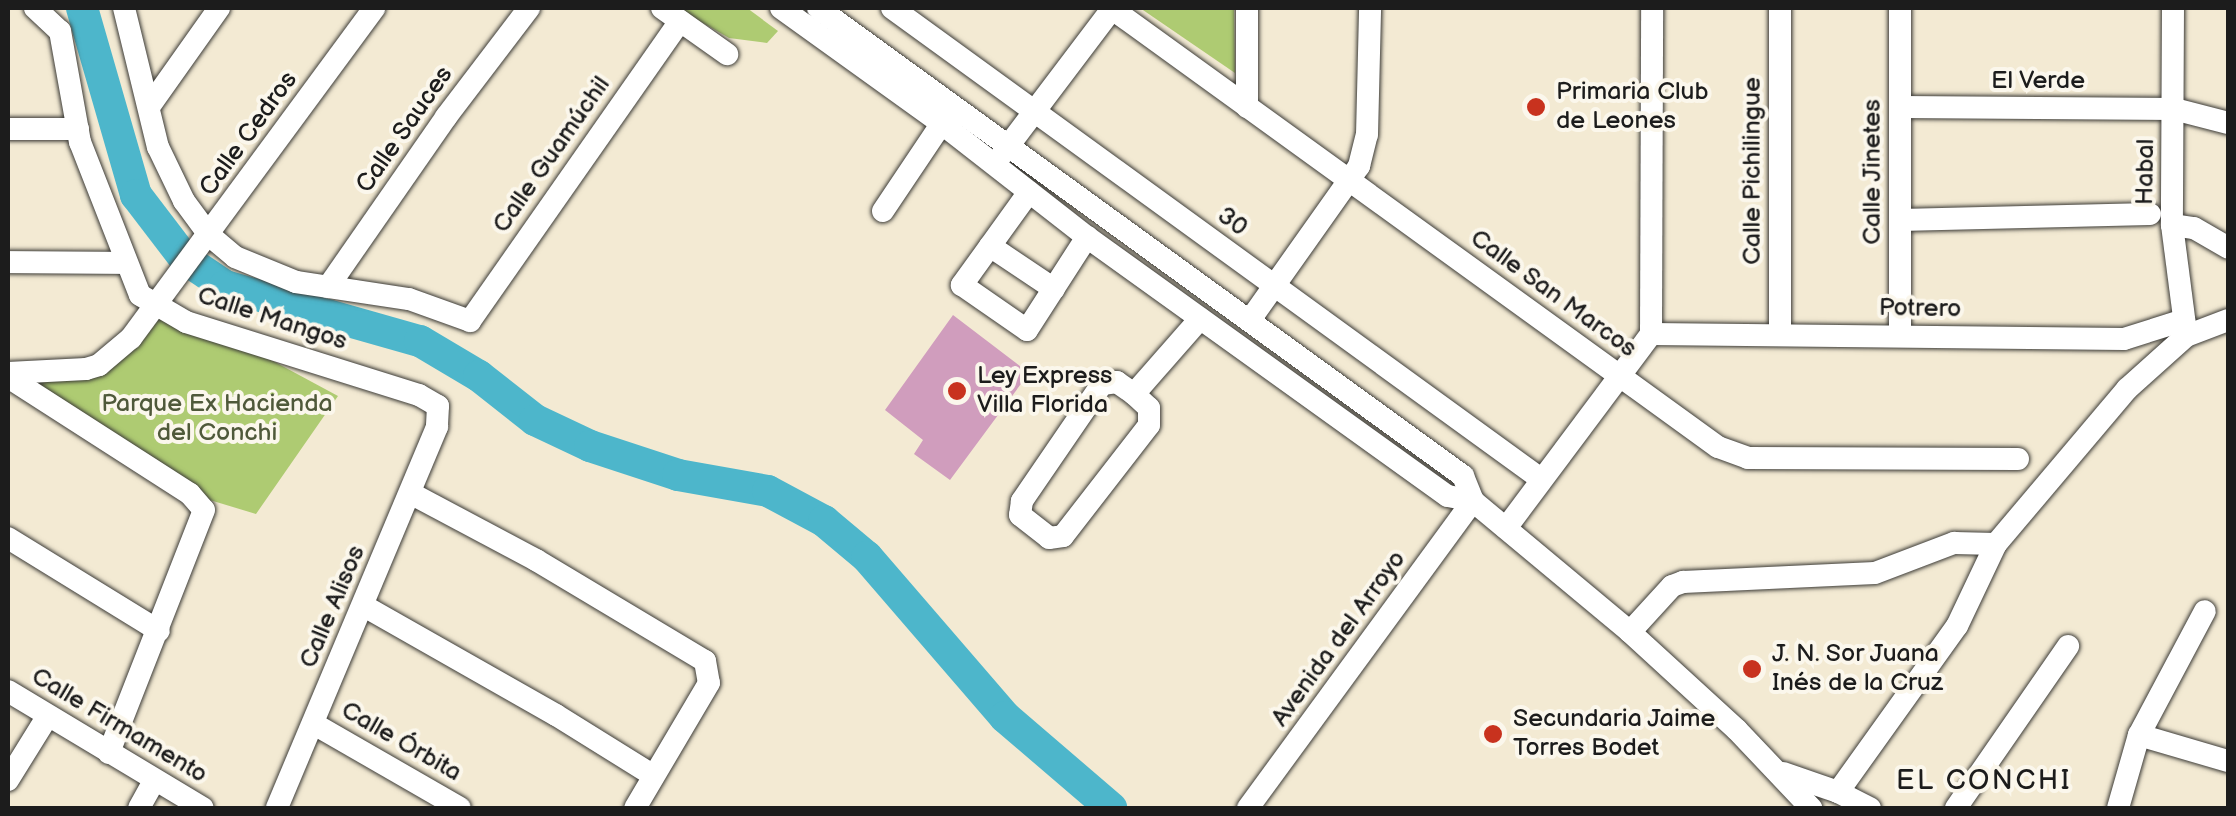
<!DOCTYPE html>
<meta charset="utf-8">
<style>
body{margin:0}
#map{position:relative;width:2236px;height:816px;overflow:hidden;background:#f3ead3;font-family:"Balsamiq Sans",sans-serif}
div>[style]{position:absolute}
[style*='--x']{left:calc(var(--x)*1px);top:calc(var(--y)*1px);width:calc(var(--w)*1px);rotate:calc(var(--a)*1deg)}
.green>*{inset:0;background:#aecb72}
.river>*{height:32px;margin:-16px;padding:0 16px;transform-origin:16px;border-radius:16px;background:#4db6cb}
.building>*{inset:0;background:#d09dbd}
.roads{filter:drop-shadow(0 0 2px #3c3b37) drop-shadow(0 0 2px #3c3b37)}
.minor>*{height:22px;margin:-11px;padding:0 11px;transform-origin:11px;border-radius:11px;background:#fff}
.dots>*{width:28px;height:28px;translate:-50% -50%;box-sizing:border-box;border:5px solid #fbf7ec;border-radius:50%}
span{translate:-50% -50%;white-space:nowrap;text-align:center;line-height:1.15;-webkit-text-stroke:8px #fbf7ec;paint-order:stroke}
.street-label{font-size:25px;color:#1c1c1c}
.poi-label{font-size:25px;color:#1c1c1c}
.left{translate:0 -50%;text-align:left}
.park-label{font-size:25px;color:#4f593a}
.neighbourhood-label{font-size:28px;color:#1c1c1c;letter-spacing:2.5px}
.frame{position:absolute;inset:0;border:10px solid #1c1c1c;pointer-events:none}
</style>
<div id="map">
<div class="green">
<i style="clip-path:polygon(677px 8px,747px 8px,778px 31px,767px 43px,729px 38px)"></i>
<i style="clip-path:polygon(1140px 8px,1234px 8px,1235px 73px)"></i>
<i style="clip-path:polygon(162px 309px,225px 335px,338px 396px,256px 514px,190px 494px,8px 377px,86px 369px)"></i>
</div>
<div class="river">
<i style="--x:82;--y:8;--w:195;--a:73.9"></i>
<i style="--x:136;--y:195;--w:81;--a:52.6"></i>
<i style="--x:185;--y:259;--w:48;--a:34"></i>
<i style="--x:225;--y:286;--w:203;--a:15.8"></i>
<i style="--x:420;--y:341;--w:69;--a:30.7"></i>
<i style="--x:479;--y:376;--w:71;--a:38.2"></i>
<i style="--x:535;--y:420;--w:61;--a:25.3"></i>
<i style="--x:590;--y:446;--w:93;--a:18.2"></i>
<i style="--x:678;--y:475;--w:91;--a:10.1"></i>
<i style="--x:768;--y:491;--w:64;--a:28.2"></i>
<i style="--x:824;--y:521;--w:56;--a:39.9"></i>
<i style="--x:867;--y:557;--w:211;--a:49.2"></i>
<i style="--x:1005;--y:717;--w:140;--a:40.6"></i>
</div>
<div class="building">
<i style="clip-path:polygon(953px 315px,1029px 373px,950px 480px,914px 454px,923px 440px,885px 410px)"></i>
</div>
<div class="roads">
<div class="minor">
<i style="--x:35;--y:8;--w:34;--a:43"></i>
<i style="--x:60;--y:31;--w:113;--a:79.8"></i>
<i style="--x:80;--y:142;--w:164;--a:68.6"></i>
<i style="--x:140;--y:295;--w:53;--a:30.4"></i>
<i style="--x:186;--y:322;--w:244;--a:17.4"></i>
<i style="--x:419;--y:395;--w:22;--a:30"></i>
<i style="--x:438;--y:406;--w:21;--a:93"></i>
<i style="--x:437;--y:427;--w:413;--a:112.8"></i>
<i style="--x:124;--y:8;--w:143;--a:76.3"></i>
<i style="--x:158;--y:147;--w:60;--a:64.3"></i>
<i style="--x:184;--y:201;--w:42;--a:53.7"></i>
<i style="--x:209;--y:235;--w:34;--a:40"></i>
<i style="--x:235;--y:257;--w:66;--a:22.3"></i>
<i style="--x:296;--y:282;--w:114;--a:8.6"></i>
<i style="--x:409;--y:299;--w:65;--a:19.8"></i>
<i style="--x:470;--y:321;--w:366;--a:-55"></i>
<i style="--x:662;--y:8;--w:80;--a:35.3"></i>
<i style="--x:781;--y:8;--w:197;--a:35.7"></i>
<i style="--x:941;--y:123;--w:185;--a:38"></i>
<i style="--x:1087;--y:237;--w:444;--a:35.7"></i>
<i style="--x:1448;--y:496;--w:25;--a:11"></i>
<i style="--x:1473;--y:501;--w:204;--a:39.8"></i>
<i style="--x:1630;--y:632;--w:145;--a:42.5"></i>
<i style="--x:1737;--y:730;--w:108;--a:46.5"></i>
<i style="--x:818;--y:8;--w:797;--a:35.96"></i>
<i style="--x:1463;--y:476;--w:27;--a:68"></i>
<i style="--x:892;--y:8;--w:802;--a:35.97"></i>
<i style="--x:1111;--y:8;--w:749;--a:35.88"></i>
<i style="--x:1718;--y:447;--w:32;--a:20"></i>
<i style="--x:1748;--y:458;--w:270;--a:0.2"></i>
<i style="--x:1900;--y:8;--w:328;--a:90"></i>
<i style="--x:2173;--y:8;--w:217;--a:90.3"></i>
<i style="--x:2172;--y:225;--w:109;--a:82.6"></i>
<i style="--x:149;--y:107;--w:121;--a:-54.7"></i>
<i style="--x:1247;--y:107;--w:99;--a:-90"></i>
<i style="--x:1901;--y:107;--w:273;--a:0.4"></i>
<i style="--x:2174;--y:109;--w:56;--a:14.5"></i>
<i style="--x:8;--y:129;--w:70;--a:0"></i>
<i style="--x:1003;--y:153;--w:181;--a:-52.9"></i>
<i style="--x:1029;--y:192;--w:115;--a:125.8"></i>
<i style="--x:962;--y:285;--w:79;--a:34.7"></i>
<i style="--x:1027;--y:330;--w:111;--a:-57.2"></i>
<i style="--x:883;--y:211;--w:117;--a:-56.2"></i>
<i style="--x:1900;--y:220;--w:250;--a:-1.4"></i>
<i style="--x:2172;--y:225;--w:22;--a:8"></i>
<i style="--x:2194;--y:228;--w:39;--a:30"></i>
<i style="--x:990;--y:246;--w:77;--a:33.9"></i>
<i style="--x:8;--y:262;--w:117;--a:0.5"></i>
<i style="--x:328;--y:287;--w:207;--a:-55.2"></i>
<i style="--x:446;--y:117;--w:137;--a:-52.7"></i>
<i style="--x:1250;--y:320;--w:189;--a:-54.7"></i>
<i style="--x:1359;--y:166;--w:32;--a:-76"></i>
<i style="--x:1367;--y:135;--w:127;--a:-88.6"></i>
<i style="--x:1651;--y:334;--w:473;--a:0.6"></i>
<i style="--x:2124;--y:339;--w:63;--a:-17.6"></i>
<i style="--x:1780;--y:334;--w:326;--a:-90"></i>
<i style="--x:8;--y:373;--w:78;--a:-2.9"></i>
<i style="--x:86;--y:369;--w:14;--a:-17"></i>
<i style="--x:99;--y:365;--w:42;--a:-40.2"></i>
<i style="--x:131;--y:338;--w:410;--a:-53.6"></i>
<i style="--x:8;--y:377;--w:216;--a:32.7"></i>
<i style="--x:190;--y:494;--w:21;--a:49"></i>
<i style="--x:204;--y:510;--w:261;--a:111.4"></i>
<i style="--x:1134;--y:394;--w:21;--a:-145"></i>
<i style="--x:1117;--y:382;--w:15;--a:172"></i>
<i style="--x:1102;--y:384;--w:142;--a:124.4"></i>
<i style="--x:1022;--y:501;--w:14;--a:98"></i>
<i style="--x:1020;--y:515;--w:37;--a:38"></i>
<i style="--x:1049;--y:538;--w:14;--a:-8"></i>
<i style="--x:1063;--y:536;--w:140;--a:-52.2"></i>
<i style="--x:1149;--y:425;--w:17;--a:-90"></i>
<i style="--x:1149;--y:408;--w:21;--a:-137"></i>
<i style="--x:1134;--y:394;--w:100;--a:-48.7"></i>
<i style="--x:410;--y:493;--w:143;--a:28"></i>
<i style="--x:536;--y:560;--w:197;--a:30.9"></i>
<i style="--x:705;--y:661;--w:22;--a:80"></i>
<i style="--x:709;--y:683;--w:145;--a:120.6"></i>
<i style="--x:1506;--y:528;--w:242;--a:-53.2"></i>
<i style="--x:1651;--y:334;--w:326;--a:-89.8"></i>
<i style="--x:8;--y:538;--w:177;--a:31.6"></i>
<i style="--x:364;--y:606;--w:221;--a:29.6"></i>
<i style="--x:556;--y:715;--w:115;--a:31.9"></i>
<i style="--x:1630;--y:632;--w:62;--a:-47.6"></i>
<i style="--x:1672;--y:586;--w:12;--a:-20"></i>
<i style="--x:1683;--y:582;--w:192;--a:-2.7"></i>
<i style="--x:1875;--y:573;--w:85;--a:-20.8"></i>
<i style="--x:1954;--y:543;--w:42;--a:1.4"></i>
<i style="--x:8;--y:691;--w:227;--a:31"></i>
<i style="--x:314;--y:724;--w:168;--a:29.9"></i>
<i style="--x:2139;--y:735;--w:93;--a:16.3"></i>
<i style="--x:1783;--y:773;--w:58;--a:19.1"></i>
<i style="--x:1838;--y:792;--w:204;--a:-54.4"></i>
<i style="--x:1957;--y:626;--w:91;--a:-64.6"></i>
<i style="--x:1996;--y:544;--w:203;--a:-49.8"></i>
<i style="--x:2127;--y:389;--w:79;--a:-41.9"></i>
<i style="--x:2186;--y:336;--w:45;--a:-20.9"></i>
<i style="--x:8;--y:780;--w:74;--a:-58.2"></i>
<i style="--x:1838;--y:792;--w:36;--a:27"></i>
<i style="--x:139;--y:808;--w:31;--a:-61"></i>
<i style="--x:1248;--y:808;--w:381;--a:-53.8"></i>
<i style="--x:1956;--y:808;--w:197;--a:-55.3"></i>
<i style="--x:2118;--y:808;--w:76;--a:-74"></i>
<i style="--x:2139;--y:735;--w:140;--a:-62"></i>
</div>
</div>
<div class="dots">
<i style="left:1536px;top:107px;background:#c8321e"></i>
<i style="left:957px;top:391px;background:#c8321e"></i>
<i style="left:1752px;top:669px;background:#c8321e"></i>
<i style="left:1493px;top:734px;background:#c8321e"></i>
</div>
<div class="street-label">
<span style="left:2038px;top:81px">El Verde</span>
<span style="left:405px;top:130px;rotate:-55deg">Calle Sauces</span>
<span style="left:249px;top:134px;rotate:-54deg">Calle Cedros</span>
<span style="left:552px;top:155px;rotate:-55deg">Calle Guamúchil</span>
<span style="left:1753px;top:171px;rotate:-90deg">Calle Pichilingue</span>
<span style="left:1873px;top:172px;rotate:-90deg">Calle Jinetes</span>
<span style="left:2146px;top:172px;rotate:-89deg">Habal</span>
<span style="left:1232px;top:222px;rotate:37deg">30</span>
<span style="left:1553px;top:294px;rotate:36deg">Calle San Marcos</span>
<span style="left:1920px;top:309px;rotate:1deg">Potrero</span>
<span style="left:272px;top:319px;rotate:18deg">Calle Mangos</span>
<span style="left:333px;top:607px;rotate:-67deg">Calle Alisos</span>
<span style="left:1339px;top:639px;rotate:-54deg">Avenida del Arroyo</span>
<span style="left:119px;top:726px;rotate:31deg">Calle Firmamento</span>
<span style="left:401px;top:742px;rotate:30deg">Calle Órbita</span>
</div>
<div class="poi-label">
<span class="left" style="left:1556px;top:107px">Primaria Club<br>de Leones</span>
<span class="left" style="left:977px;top:391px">Ley Express<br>Villa Florida</span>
<span class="left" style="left:1772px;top:669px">J. N. Sor Juana<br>Inés de la Cruz</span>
<span class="left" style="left:1513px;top:734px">Secundaria Jaime<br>Torres Bodet</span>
</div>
<div class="park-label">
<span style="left:217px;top:419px">Parque Ex Hacienda<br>del Conchi</span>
</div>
<div class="neighbourhood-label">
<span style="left:1984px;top:781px">EL CONCHI</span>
</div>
<div class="frame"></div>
</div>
